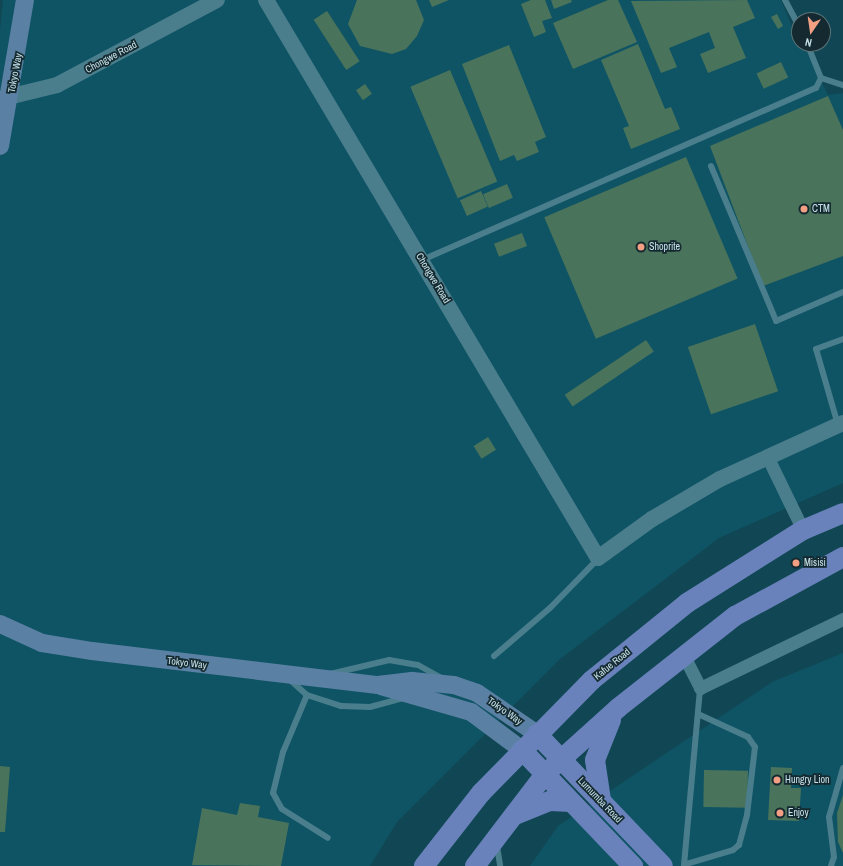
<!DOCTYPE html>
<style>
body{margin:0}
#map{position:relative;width:843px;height:866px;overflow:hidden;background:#114754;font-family:"Archivo Narrow",sans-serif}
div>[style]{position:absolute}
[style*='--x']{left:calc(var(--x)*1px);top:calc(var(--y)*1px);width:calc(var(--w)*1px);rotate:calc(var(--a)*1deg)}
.built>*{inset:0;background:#0f5464}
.building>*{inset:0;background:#4a735c;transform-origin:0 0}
.service>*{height:6px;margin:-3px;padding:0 3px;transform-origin:3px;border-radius:3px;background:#4b7e8d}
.minor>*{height:13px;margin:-6.5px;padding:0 6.5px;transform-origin:6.5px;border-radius:6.5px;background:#4b7e8d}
.tertiary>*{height:16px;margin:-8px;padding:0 8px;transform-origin:8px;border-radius:8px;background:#4b7e8d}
.secondary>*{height:18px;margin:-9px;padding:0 9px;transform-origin:9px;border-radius:9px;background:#5a80a4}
.primary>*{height:20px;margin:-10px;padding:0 10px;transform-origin:10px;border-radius:10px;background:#6982bb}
.dots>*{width:11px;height:11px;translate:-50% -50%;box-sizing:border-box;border:2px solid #142a30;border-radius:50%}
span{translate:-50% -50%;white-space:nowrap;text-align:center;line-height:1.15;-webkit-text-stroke:3.5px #142a30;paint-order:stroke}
.street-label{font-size:10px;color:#c8e2ea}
.poi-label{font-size:10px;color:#c8e2ea}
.left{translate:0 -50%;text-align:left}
.north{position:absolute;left:791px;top:12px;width:40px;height:40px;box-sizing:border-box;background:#142a30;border:1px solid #5c747a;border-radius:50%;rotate:193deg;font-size:11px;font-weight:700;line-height:16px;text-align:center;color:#c8e2ea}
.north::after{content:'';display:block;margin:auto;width:14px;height:18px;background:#f39f84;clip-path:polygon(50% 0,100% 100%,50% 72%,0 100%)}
</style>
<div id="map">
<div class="built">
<i style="clip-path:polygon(3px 0,781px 0,799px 44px,803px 44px,828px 95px,843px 93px,843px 483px,719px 538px,560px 659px,397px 822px,370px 866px,0 866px,0 31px)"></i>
<i style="clip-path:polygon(843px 653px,843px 866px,530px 866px,558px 826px,772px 682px)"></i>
</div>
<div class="building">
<i style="clip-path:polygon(357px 0,416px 0,424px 20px,417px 36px,406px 49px,392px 54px,360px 46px,348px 24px)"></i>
<i style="clip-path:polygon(429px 0,449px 0,432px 7px)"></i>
<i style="clip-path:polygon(531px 0,545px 0,552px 18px,542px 21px,546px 32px,534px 37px,521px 4px)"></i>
<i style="clip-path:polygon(551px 0,571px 0,572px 2px,554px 9px)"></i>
<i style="clip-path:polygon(608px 0,618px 0,637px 42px,573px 69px,553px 23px)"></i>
<i style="clip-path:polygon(747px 0,755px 18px,733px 27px,746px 58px,708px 73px,700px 54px,715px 48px,709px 32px,669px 48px,677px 67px,661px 73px,631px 1px)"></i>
<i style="left:327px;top:11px;width:60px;height:16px;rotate:57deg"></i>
<i style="clip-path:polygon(777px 14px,783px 26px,778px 29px,771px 17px)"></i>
<i style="clip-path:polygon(638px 44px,665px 109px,671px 107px,680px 129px,631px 149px,623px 128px,629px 126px,601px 60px)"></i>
<i style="clip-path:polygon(509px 45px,546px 137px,535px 142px,539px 152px,517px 161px,514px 155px,500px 161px,462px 64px)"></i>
<i style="left:781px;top:62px;width:17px;height:27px;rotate:65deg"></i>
<i style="left:450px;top:70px;width:121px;height:43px;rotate:67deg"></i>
<i style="left:365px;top:84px;width:12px;height:11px;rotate:55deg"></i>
<i style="clip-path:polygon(828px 96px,843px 130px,843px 256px,763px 286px,710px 146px)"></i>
<i style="left:686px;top:157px;width:132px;height:154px;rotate:67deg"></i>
<i style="left:507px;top:184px;width:15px;height:26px;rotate:67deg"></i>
<i style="left:481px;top:191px;width:17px;height:23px;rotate:66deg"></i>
<i style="left:522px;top:233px;width:14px;height:30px;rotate:69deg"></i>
<i style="left:755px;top:324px;width:71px;height:71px;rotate:71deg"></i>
<i style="left:646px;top:340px;width:14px;height:98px;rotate:56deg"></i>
<i style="left:488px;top:437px;width:15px;height:17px;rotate:58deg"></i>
<i style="clip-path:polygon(0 766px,10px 767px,5px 832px,0 832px)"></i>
<i style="clip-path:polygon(771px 767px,792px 768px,791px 788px,801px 788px,799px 821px,768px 820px)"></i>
<i style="left:704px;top:770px;width:44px;height:37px;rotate:1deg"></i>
<i style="clip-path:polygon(843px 795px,843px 853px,838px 842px,837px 813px)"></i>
<i style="clip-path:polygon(240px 803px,260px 806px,258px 817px,289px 823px,281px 866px,192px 865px,202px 808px,237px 815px)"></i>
</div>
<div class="service">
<i style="--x:785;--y:0;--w:30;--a:62"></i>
<i style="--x:821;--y:78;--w:23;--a:18"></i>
<i style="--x:711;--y:166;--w:168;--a:67.2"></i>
<i style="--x:776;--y:321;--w:73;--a:-23.4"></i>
<i style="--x:422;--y:260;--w:430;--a:-23.6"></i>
<i style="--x:816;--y:88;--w:11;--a:-63"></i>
<i style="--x:821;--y:78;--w:37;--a:-112"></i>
<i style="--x:838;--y:425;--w:79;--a:-106.1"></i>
<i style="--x:816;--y:349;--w:29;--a:-20"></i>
<i style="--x:494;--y:656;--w:74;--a:-40.6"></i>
<i style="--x:550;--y:608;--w:69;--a:-45.6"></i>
<i style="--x:330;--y:674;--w:61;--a:-13.3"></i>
<i style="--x:389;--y:660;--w:29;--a:10"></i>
<i style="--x:418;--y:665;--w:26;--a:29"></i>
<i style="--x:289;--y:679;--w:24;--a:42"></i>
<i style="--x:307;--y:695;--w:36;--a:18"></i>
<i style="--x:341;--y:706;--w:29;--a:2"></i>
<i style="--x:370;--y:707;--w:35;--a:-15"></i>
<i style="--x:307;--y:695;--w:62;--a:112.8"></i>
<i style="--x:283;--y:752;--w:42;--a:103.7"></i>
<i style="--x:273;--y:793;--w:18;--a:61"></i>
<i style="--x:282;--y:809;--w:54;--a:32.2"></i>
<i style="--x:497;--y:846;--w:20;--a:81"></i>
<i style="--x:686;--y:864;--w:49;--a:-16.6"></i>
<i style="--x:733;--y:850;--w:8;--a:-40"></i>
<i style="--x:739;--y:845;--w:31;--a:-75"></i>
<i style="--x:747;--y:815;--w:68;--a:-83.3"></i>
<i style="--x:755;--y:747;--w:12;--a:-125"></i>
<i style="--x:748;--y:737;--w:55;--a:-155.3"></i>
<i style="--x:684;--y:865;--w:178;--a:-84.8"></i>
<i style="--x:831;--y:866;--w:9;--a:-72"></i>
<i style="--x:834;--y:857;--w:40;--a:-97.1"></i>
<i style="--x:829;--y:817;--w:51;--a:-74.1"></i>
</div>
<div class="minor">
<i style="--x:767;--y:456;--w:82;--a:64.1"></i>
<i style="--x:684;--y:656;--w:36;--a:63"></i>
<i style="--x:700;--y:688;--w:159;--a:-25.8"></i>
</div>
<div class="tertiary">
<i style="--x:266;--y:0;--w:649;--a:59.25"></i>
<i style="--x:598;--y:558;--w:67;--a:-35.8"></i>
<i style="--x:652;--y:519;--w:79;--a:-30.5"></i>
<i style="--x:720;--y:479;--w:135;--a:-24.5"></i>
<i style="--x:0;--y:99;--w:59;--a:-13.8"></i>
<i style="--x:57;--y:85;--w:181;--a:-28"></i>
</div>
<div class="secondary">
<i style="--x:0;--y:146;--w:148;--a:-80.3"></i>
<i style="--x:0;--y:624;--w:46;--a:24.3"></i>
<i style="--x:42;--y:643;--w:51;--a:9.1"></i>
<i style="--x:92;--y:651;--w:288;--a:6.8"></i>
<i style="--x:378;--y:685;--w:34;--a:-7"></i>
<i style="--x:412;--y:681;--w:42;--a:5.4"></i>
<i style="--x:454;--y:685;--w:24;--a:19"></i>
<i style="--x:477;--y:693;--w:73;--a:34.3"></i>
<i style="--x:381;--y:686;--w:94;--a:16.1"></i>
<i style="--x:471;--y:712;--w:64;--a:36.7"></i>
</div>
<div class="primary">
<i style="--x:537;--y:734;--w:182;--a:46.3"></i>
<i style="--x:522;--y:750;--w:161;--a:46.3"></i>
<i style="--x:601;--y:800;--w:40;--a:-98.5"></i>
<i style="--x:595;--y:760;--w:43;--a:-68.2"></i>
<i style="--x:515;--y:815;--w:38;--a:-22"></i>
<i style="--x:550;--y:801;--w:21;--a:3"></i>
<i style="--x:424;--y:866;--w:93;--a:-52"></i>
<i style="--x:481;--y:793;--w:158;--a:-45.5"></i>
<i style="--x:592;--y:680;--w:122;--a:-39"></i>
<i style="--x:687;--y:603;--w:137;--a:-32.2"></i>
<i style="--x:803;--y:530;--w:43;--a:-23"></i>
<i style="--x:475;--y:866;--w:116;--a:-52.7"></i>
<i style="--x:545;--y:774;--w:98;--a:-42.1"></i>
<i style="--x:618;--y:708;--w:149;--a:-38.2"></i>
<i style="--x:735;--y:616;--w:123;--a:-28.6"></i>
</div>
<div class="dots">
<i style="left:804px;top:209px;background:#f39f84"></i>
<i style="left:641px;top:247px;background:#f39f84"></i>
<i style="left:796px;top:563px;background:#f39f84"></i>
<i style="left:777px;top:780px;background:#f39f84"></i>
<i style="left:780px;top:813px;background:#f39f84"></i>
</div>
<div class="street-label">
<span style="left:111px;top:57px;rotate:-28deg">Chongwe Road</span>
<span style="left:15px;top:73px;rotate:-79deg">Tokyo Way</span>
<span style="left:433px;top:278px;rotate:59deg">Chongwe Road</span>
<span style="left:187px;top:663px;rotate:7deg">Tokyo Way</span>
<span style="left:612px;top:664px;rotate:-39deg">Kafue Road</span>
<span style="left:505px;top:711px;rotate:35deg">Tokyo Way</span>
<span style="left:600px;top:800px;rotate:46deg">Lumumba Road</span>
</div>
<div class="poi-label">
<span class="left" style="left:812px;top:209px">CTM</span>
<span class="left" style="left:649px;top:247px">Shoprite</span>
<span class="left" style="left:804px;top:563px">Misisi</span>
<span class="left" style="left:785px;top:780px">Hungry Lion</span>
<span class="left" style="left:788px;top:813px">Enjoy</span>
</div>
<div class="north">N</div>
</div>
